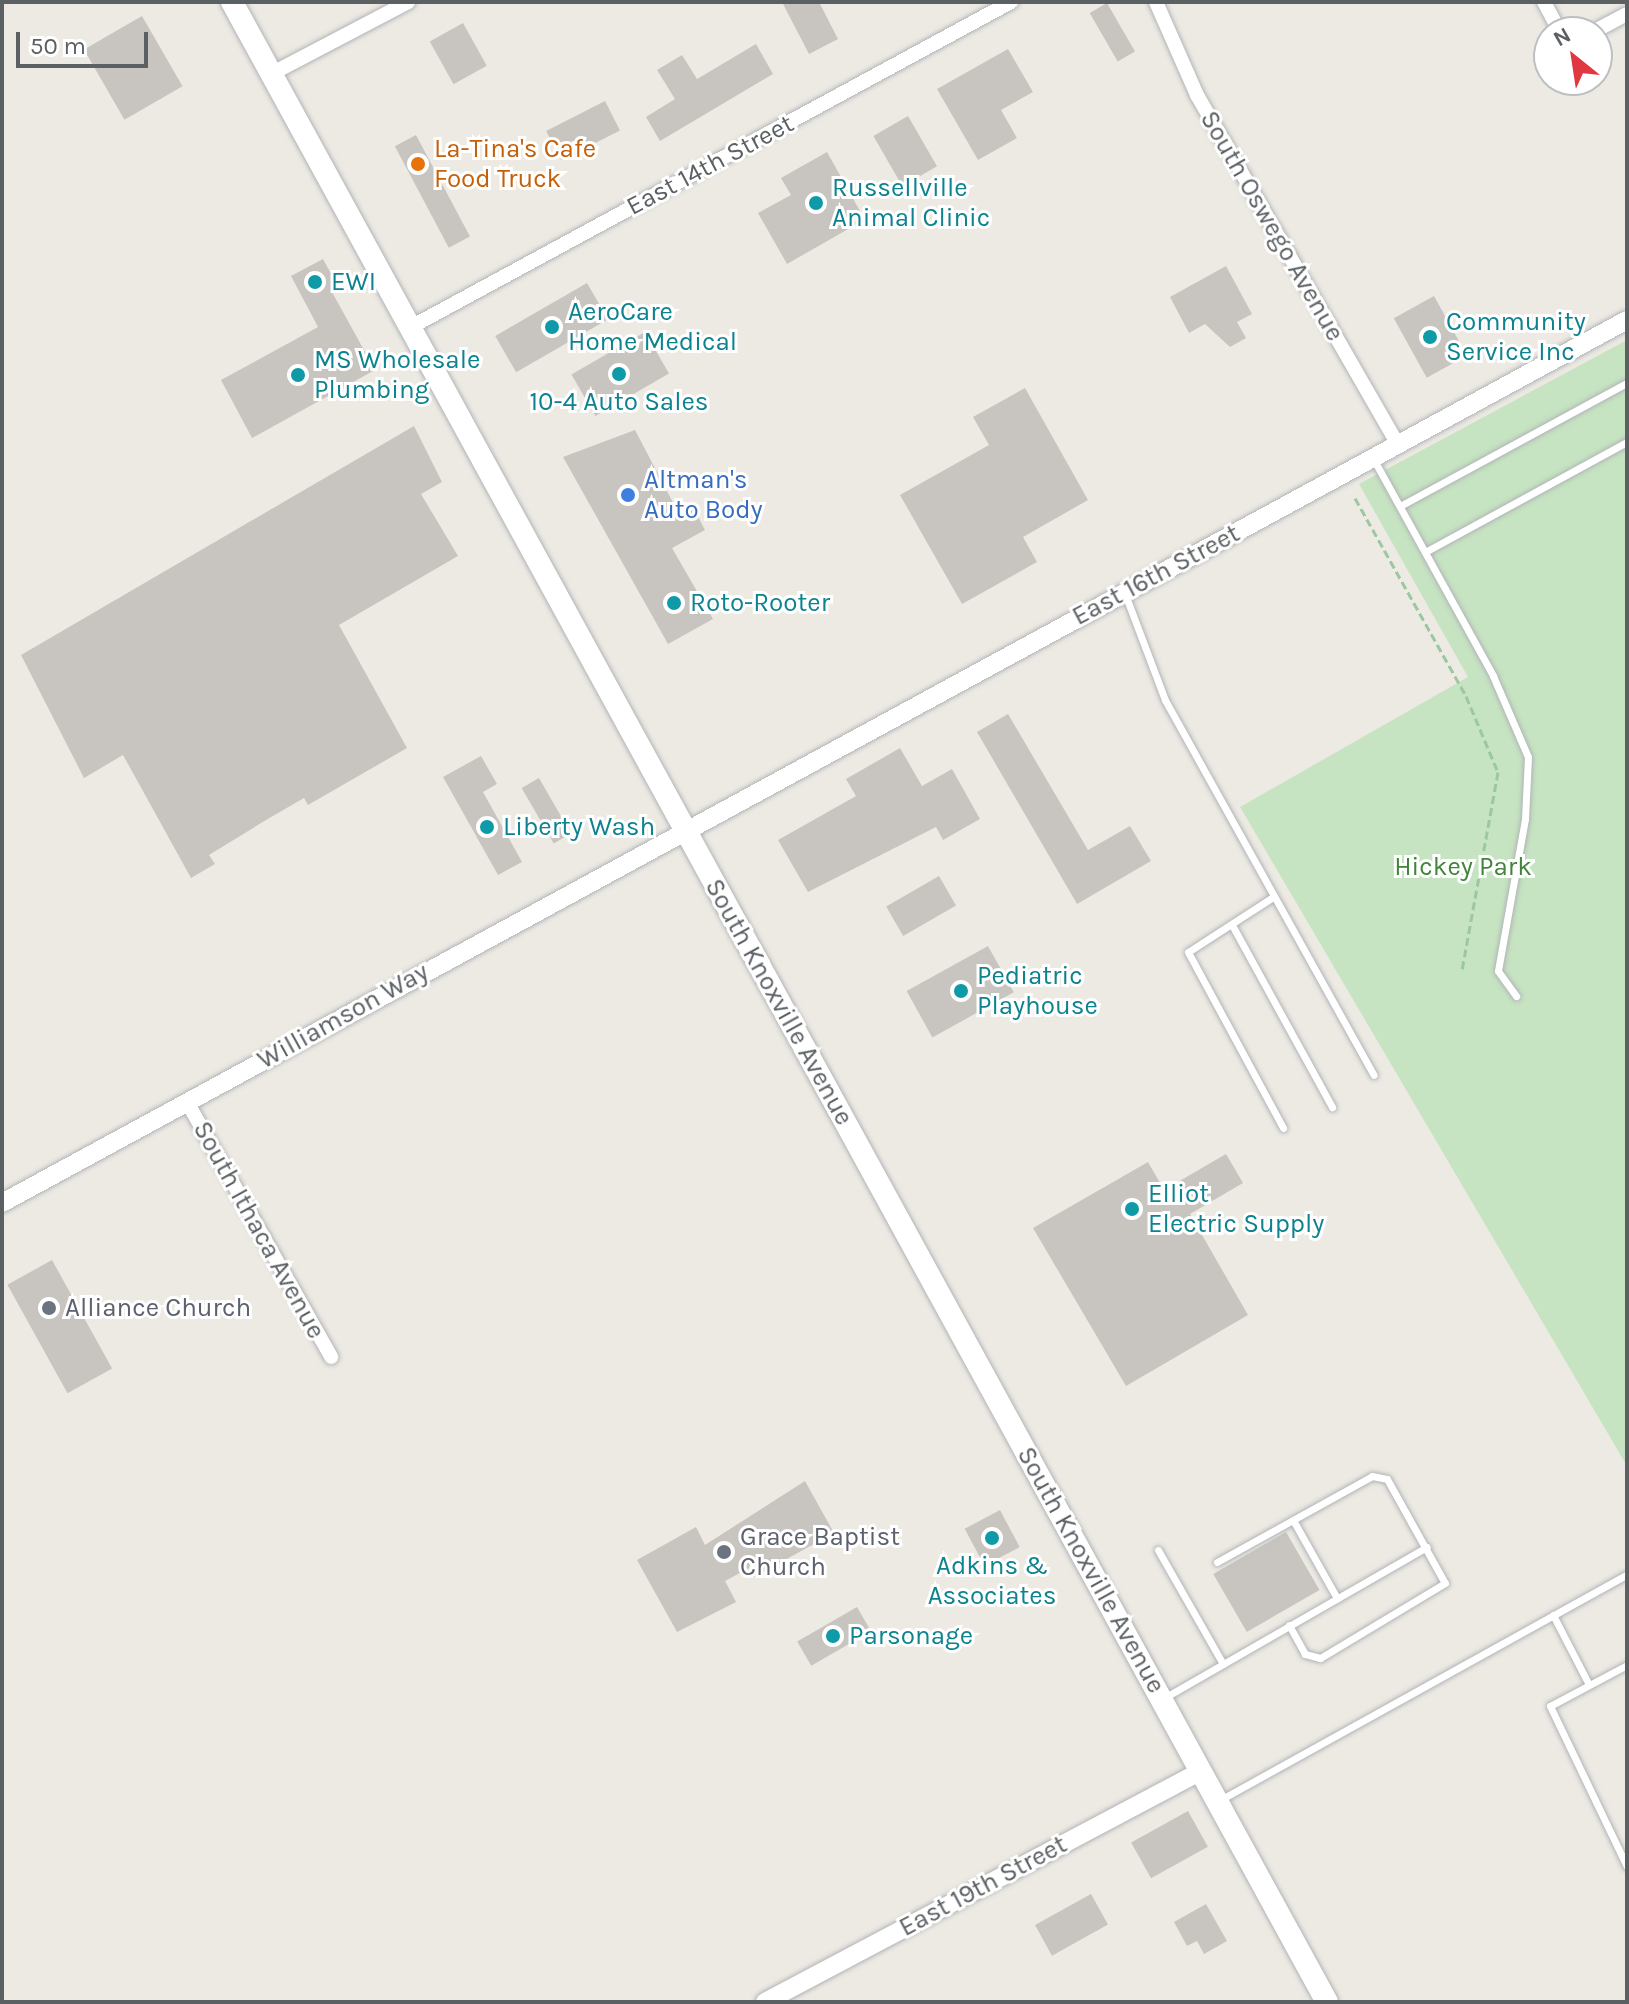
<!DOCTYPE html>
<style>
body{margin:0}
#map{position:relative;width:1629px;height:2004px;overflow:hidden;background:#edeae3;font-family:Karla,sans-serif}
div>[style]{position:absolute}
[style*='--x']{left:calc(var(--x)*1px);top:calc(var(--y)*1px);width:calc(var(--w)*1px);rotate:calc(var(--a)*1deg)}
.green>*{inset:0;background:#c6e4c1}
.building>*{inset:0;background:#c8c5c0;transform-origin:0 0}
.path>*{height:3px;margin-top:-1.5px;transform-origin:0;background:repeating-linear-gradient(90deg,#9cc7a1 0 8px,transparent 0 12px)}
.roads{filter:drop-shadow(0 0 2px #b1b4b8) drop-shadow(0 0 2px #b1b4b8)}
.service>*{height:7px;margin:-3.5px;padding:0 3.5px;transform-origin:3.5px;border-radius:3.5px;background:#fff}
.minor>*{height:14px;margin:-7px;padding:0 7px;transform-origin:7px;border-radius:7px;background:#fff}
.tertiary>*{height:18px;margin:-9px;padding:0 9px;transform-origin:9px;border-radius:9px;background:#fff}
.secondary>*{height:22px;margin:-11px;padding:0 11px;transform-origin:11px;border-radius:11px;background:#fff}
.dots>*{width:22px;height:22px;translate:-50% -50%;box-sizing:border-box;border:4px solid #fff;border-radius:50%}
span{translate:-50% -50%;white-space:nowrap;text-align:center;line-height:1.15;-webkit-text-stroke:6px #fff;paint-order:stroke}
.food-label{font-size:26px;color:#c56008}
.left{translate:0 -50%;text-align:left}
.street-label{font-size:26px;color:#5b6063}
.culture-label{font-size:26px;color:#0d838f}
.shop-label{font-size:26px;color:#366cbe}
.park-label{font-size:26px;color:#41843a}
.worship-label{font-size:26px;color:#5b616d}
.frame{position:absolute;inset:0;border:4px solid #5b6063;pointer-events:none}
.north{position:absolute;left:1533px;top:16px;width:80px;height:80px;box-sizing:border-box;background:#fff;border:2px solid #bdbfc1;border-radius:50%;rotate:330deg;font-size:22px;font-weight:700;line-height:32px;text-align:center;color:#5b6063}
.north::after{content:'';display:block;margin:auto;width:28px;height:36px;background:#e03741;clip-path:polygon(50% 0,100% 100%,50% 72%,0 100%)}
.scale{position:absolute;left:16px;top:32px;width:132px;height:36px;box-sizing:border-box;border:4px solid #5b6063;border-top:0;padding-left:10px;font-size:24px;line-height:28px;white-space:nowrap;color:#5b6063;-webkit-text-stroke:6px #fff;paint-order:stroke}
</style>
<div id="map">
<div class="green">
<i style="clip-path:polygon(1627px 340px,1627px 1466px,1240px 807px,1468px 677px,1359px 484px)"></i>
</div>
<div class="building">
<i style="clip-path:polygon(782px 2px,819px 2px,838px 39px,809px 54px)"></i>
<i style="left:1107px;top:3px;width:56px;height:20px;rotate:60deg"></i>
<i style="left:142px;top:16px;width:81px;height:67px;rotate:60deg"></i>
<i style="left:463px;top:23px;width:49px;height:38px;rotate:61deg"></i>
<i style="clip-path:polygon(756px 44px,773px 74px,660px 141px,646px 117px,675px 99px,657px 70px,682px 55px,697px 79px)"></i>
<i style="clip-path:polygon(1008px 49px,1033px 92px,1001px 110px,1017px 138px,978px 160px,937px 89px)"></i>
<i style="left:605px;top:101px;width:33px;height:66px;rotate:63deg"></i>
<i style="left:908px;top:116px;width:58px;height:40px;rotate:60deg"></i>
<i style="left:416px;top:135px;width:115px;height:24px;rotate:62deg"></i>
<i style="clip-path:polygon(827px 152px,860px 211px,852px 215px,857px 224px,787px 264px,758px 213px,791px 195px,781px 178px)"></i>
<i style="clip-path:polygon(323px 259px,339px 288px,332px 292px,375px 370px,252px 438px,221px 380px,318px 327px,291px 276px)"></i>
<i style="clip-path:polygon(1226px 266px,1252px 314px,1237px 322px,1246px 338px,1230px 347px,1205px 324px,1189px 333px,1170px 297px)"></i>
<i style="left:587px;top:283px;width:42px;height:106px;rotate:60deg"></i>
<i style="left:1434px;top:296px;width:68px;height:46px;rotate:61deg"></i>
<i style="left:645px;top:332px;width:48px;height:85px;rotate:60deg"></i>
<i style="clip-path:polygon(1025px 388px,1088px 500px,1023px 537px,1037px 562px,962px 604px,900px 495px,989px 445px,973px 417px)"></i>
<i style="clip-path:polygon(414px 426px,442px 482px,421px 494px,458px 556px,339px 625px,407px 748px,308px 805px,304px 798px,266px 820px,209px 855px,215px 864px,191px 878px,123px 755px,84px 778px,21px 655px)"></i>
<i style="clip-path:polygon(635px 430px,680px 516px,694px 509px,705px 530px,672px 548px,713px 619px,668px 644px,563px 457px)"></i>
<i style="clip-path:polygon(1008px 714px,1088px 850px,1130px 826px,1151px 861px,1077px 904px,977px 732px)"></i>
<i style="clip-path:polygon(900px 748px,922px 786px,952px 769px,980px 819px,943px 840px,936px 827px,808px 892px,778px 840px,856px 796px,846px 779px)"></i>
<i style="clip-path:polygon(481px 756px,497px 784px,483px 792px,522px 862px,498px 875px,443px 777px)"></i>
<i style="left:539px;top:778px;width:64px;height:20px;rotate:60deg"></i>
<i style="left:939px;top:876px;width:34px;height:61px;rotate:60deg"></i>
<i style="left:988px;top:946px;width:53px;height:93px;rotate:61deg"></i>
<i style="clip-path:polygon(1226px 1154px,1243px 1183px,1190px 1214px,1248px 1315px,1126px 1386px,1033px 1228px,1148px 1162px,1164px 1190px)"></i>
<i style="left:52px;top:1260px;width:124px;height:51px;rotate:61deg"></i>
<i style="clip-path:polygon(805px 1481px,834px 1533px,754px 1577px,749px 1568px,725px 1581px,736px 1602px,677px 1632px,637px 1560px,696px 1527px,705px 1545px)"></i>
<i style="left:1000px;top:1510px;width:42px;height:40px;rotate:62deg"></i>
<i style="left:1286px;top:1532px;width:67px;height:84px;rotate:60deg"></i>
<i style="left:857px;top:1607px;width:28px;height:69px;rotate:60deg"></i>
<i style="left:1188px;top:1811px;width:41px;height:65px;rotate:61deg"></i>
<i style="left:1091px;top:1894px;width:35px;height:64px;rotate:61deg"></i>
<i style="clip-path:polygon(1206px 1904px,1227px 1941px,1204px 1954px,1197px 1941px,1187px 1946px,1174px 1922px)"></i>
</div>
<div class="path">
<i style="--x:1355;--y:498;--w:227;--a:60.7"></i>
<i style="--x:1466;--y:696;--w:82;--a:67.2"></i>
<i style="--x:1498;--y:772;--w:201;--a:100.3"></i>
</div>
<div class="roads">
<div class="service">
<i style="--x:1374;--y:460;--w:247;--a:61.1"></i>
<i style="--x:1493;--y:676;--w:88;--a:66.6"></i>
<i style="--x:1528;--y:757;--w:62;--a:92.8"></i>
<i style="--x:1525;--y:819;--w:154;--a:100.1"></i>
<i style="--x:1498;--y:971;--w:31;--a:54"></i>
<i style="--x:1400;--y:506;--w:258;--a:-28.5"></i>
<i style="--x:1425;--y:552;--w:230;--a:-28.6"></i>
<i style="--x:1125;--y:594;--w:113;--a:69.3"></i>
<i style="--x:1165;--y:700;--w:429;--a:60.9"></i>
<i style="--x:1273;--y:897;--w:101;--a:147.1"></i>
<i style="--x:1188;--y:952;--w:200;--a:61.6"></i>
<i style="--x:1232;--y:925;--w:208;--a:61.2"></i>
<i style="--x:1293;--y:1520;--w:90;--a:60.6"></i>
<i style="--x:1158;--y:1550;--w:131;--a:60.3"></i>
<i style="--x:1217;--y:1562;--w:177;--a:-29"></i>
<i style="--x:1372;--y:1476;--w:15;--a:11"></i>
<i style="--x:1387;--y:1479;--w:119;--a:60.9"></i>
<i style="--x:1445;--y:1583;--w:146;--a:149"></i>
<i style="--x:1320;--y:1658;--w:16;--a:-165"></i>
<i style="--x:1305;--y:1654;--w:33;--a:-119"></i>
<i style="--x:1553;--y:1615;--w:74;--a:62.7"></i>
<i style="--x:1627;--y:1665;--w:87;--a:152"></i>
<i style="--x:1550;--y:1706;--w:178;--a:64.4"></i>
<i style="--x:1164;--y:1698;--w:303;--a:-29.9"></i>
<i style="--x:1220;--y:1800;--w:466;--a:-29"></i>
</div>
<div class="minor">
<i style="--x:1156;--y:2;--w:102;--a:66.2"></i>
<i style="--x:1197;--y:95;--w:405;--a:60.1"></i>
<i style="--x:1544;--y:2;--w:34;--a:62"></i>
<i style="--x:1593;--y:32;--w:38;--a:-28"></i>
<i style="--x:271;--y:74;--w:155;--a:-27.7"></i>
<i style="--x:409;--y:328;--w:685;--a:-28.44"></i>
<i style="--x:187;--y:1102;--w:293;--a:60.5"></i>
</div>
<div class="tertiary">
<i style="--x:2;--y:1203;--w:1849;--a:-28.52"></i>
<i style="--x:765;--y:2002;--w:494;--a:-27.9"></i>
</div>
<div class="secondary">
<i style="--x:232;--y:2;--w:2280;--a:61.3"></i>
</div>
</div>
<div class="dots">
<i style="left:418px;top:164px;background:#e8710a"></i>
<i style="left:816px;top:203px;background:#0f9aa8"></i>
<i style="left:315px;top:282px;background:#0f9aa8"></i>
<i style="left:552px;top:327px;background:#0f9aa8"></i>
<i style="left:1430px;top:337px;background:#0f9aa8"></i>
<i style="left:619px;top:374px;background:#0f9aa8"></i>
<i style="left:298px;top:375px;background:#0f9aa8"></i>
<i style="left:628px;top:495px;background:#3f7fe0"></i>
<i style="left:674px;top:603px;background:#0f9aa8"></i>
<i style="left:487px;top:827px;background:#0f9aa8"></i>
<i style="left:961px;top:991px;background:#0f9aa8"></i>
<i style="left:1132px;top:1209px;background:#0f9aa8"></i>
<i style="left:49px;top:1308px;background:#6b7280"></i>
<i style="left:992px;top:1538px;background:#0f9aa8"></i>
<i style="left:724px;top:1552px;background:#6b7280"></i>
<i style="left:833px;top:1636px;background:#0f9aa8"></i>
</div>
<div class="food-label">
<span class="left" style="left:434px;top:164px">La-Tina's Cafe<br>Food Truck</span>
</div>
<div class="street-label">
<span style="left:710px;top:165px;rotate:-28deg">East 14th Street</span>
<span style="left:1272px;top:226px;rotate:60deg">South Oswego Avenue</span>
<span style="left:1156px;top:575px;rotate:-28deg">East 16th Street</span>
<span style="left:779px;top:1002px;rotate:61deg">South Knoxville Avenue</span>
<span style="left:343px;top:1016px;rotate:-29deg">Williamson Way</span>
<span style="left:259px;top:1230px;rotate:61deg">South Ithaca Avenue</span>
<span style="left:1091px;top:1570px;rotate:61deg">South Knoxville Avenue</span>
<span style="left:983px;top:1886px;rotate:-28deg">East 19th Street</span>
</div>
<div class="culture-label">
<span class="left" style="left:832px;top:203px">Russellville<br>Animal Clinic</span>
<span class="left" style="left:331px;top:282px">EWI</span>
<span class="left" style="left:568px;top:327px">AeroCare<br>Home Medical</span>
<span class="left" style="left:1446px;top:337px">Community<br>Service Inc</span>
<span class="left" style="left:314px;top:375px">MS Wholesale<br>Plumbing</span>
<span style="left:619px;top:402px">10-4 Auto Sales</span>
<span class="left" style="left:690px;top:603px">Roto-Rooter</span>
<span class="left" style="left:503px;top:827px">Liberty Wash</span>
<span class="left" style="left:977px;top:991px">Pediatric<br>Playhouse</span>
<span class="left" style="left:1148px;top:1209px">Elliot<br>Electric Supply</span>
<span style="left:992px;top:1581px">Adkins &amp;<br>Associates</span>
<span class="left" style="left:849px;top:1636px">Parsonage</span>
</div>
<div class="shop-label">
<span class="left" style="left:644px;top:495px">Altman's<br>Auto Body</span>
</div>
<div class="park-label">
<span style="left:1463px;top:867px">Hickey Park</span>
</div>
<div class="worship-label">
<span class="left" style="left:65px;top:1308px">Alliance Church</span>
<span class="left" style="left:740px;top:1552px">Grace Baptist<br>Church</span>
</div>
<div class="frame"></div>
<div class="north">N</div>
<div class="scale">50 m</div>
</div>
